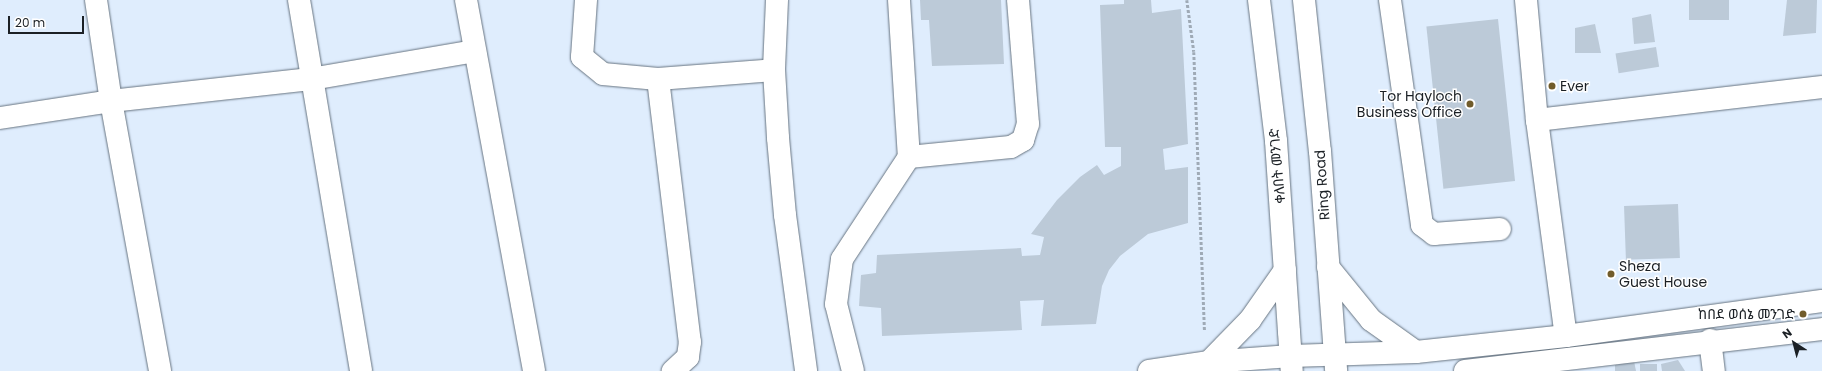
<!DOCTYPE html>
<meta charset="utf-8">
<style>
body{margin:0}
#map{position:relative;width:1822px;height:371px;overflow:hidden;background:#dfedfd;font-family:Poppins,"Noto Sans Ethiopic",sans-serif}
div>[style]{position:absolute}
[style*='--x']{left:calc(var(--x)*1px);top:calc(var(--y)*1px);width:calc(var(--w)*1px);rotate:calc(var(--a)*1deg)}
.building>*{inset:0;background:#bccad8;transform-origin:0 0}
.path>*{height:2.5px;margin-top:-1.25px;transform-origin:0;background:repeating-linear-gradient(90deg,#9faab6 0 3px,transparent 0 5px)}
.roads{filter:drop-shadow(0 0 1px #677481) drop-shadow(0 0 1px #677481)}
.minor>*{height:22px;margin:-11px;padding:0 11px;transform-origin:11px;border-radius:11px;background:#fff}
.major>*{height:22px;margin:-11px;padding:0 11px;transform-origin:11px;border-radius:11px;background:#fff}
.highway>*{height:22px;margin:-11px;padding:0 11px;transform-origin:11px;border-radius:11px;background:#fff}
.dots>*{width:11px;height:11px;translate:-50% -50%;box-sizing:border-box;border:2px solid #fff;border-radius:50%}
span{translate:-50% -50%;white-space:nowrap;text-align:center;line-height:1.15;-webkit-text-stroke:3px #fff;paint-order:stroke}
.poi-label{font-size:14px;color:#1b2025}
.left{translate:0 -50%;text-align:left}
.right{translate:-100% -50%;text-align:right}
.street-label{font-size:14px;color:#1b2025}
.north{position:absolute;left:1774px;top:323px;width:40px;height:40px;-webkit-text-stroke:3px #fff;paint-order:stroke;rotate:324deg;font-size:11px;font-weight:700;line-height:16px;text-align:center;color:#1b2025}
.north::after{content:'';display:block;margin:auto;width:14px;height:18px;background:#1b2025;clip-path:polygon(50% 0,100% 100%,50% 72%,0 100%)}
.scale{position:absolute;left:8px;top:16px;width:76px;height:18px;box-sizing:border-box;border:2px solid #1b2025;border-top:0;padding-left:5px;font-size:12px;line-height:14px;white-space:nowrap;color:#1b2025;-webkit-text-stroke:3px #fff;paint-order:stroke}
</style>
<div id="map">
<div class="building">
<i style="clip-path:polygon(920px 0,1001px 0,1004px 64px,932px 66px,929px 20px,921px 20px)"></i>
<i style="clip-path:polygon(1124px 0,1151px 0,1152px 13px,1181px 9px,1188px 144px,1163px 149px,1165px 170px,1188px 167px,1188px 223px,1148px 234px,1120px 256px,1109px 270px,1102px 286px,1096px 324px,1041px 326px,1044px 300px,1020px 301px,1022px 330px,882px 336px,881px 308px,859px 306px,861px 275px,876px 273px,877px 255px,1021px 248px,1022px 256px,1040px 255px,1044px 237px,1031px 234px,1057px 200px,1080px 177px,1097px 165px,1104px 175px,1121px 166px,1121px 147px,1105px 147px,1100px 5px,1124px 4px)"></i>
<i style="left:1729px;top:0;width:20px;height:40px;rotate:90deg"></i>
<i style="clip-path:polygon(1787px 0,1817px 0,1816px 33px,1783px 36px)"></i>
<i style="clip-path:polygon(1651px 14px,1655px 42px,1634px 44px,1632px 18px)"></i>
<i style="left:1498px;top:19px;width:163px;height:72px;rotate:84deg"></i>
<i style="clip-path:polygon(1595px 24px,1601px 53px,1575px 53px,1575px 28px)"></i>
<i style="left:1656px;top:47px;width:20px;height:41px;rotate:81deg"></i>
<i style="left:1678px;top:204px;width:54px;height:54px;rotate:88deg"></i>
<i style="clip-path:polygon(1678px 360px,1685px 371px,1662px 371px,1661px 364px)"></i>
<i style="clip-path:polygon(1634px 361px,1636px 371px,1615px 371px,1615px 365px)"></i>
<i style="left:1640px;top:364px;width:17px;height:7px"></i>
</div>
<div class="path">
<i style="--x:1187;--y:0;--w:52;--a:82.3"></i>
<i style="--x:1194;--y:52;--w:280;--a:87.8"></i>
</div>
<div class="roads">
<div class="minor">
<i style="--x:96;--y:0;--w:102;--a:81.6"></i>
<i style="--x:111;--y:101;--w:274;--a:79.7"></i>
<i style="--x:299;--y:0;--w:376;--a:80.5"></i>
<i style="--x:466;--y:0;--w:377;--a:79.6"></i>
<i style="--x:586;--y:0;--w:57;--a:94"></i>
<i style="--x:582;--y:57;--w:27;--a:39"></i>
<i style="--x:603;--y:74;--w:55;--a:5.2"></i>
<i style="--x:658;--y:79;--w:116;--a:-4.4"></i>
<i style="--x:777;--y:0;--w:70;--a:92.5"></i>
<i style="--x:774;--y:70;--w:68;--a:86.6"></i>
<i style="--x:778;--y:138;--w:77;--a:84.8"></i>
<i style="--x:785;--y:215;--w:157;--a:82.3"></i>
<i style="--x:899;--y:0;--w:157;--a:86.4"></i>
<i style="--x:1390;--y:0;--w:227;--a:81.9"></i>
<i style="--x:1422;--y:225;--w:15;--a:37"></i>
<i style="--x:1434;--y:234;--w:66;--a:-4.3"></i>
<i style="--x:1526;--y:0;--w:121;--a:84.8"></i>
<i style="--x:1537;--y:120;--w:218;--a:82.4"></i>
<i style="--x:658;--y:79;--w:265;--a:83.1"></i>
<i style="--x:690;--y:342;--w:15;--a:98"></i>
<i style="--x:688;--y:357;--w:21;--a:137"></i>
<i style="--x:0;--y:118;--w:112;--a:-8.7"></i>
<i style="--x:111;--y:101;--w:201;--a:-6.3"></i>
<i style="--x:311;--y:79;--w:165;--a:-9.7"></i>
<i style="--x:1537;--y:120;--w:287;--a:-6.6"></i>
<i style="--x:1710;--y:340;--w:31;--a:83"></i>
<i style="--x:853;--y:371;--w:69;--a:-104.2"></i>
<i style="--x:836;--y:304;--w:45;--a:-82.4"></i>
<i style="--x:842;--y:259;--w:122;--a:-56.7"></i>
<i style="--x:909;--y:157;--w:102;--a:-5.6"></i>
<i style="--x:1011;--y:147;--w:14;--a:-30"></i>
<i style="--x:1023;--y:140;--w:17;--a:-73"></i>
<i style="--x:1028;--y:124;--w:124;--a:-94.6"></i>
</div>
<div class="major">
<i style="--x:1259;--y:0;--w:142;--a:83.1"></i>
<i style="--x:1276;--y:141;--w:191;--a:86.1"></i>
<i style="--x:1149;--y:371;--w:61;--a:-8.5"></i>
<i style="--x:1209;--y:362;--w:82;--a:-4.2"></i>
<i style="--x:1291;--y:356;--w:125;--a:-1.8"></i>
<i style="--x:1416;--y:352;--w:151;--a:-6.1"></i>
<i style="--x:1566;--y:336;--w:258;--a:-7.8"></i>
<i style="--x:1465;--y:371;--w:359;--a:-6.7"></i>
</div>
<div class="highway">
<i style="--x:1304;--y:0;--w:152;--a:84"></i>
<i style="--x:1320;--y:151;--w:221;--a:85.8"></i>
<i style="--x:1328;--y:267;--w:68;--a:50.9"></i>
<i style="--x:1371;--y:320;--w:55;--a:35.4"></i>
<i style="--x:1289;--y:332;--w:39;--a:86"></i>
<i style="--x:1209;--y:362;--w:59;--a:-45.7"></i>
<i style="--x:1250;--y:320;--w:61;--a:-55"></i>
</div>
</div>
<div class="dots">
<i style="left:1552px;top:86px;background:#715c2b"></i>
<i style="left:1470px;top:104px;background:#715c2b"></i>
<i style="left:1611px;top:274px;background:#715c2b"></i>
<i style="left:1803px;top:314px;background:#715c2b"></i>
</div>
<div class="poi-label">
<span class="left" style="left:1560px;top:86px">Ever</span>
<span class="right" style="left:1462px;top:104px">Tor Hayloch<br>Business Office</span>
<span class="left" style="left:1619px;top:274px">Sheza<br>Guest House</span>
<span class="right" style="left:1795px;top:314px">ከበደ ወሰኔ መንገድ</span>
</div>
<div class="street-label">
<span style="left:1277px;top:166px;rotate:-95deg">ቀለበት መንገድ</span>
<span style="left:1322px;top:185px;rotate:-94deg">Ring Road</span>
</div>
<div class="north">N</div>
<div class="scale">20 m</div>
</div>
